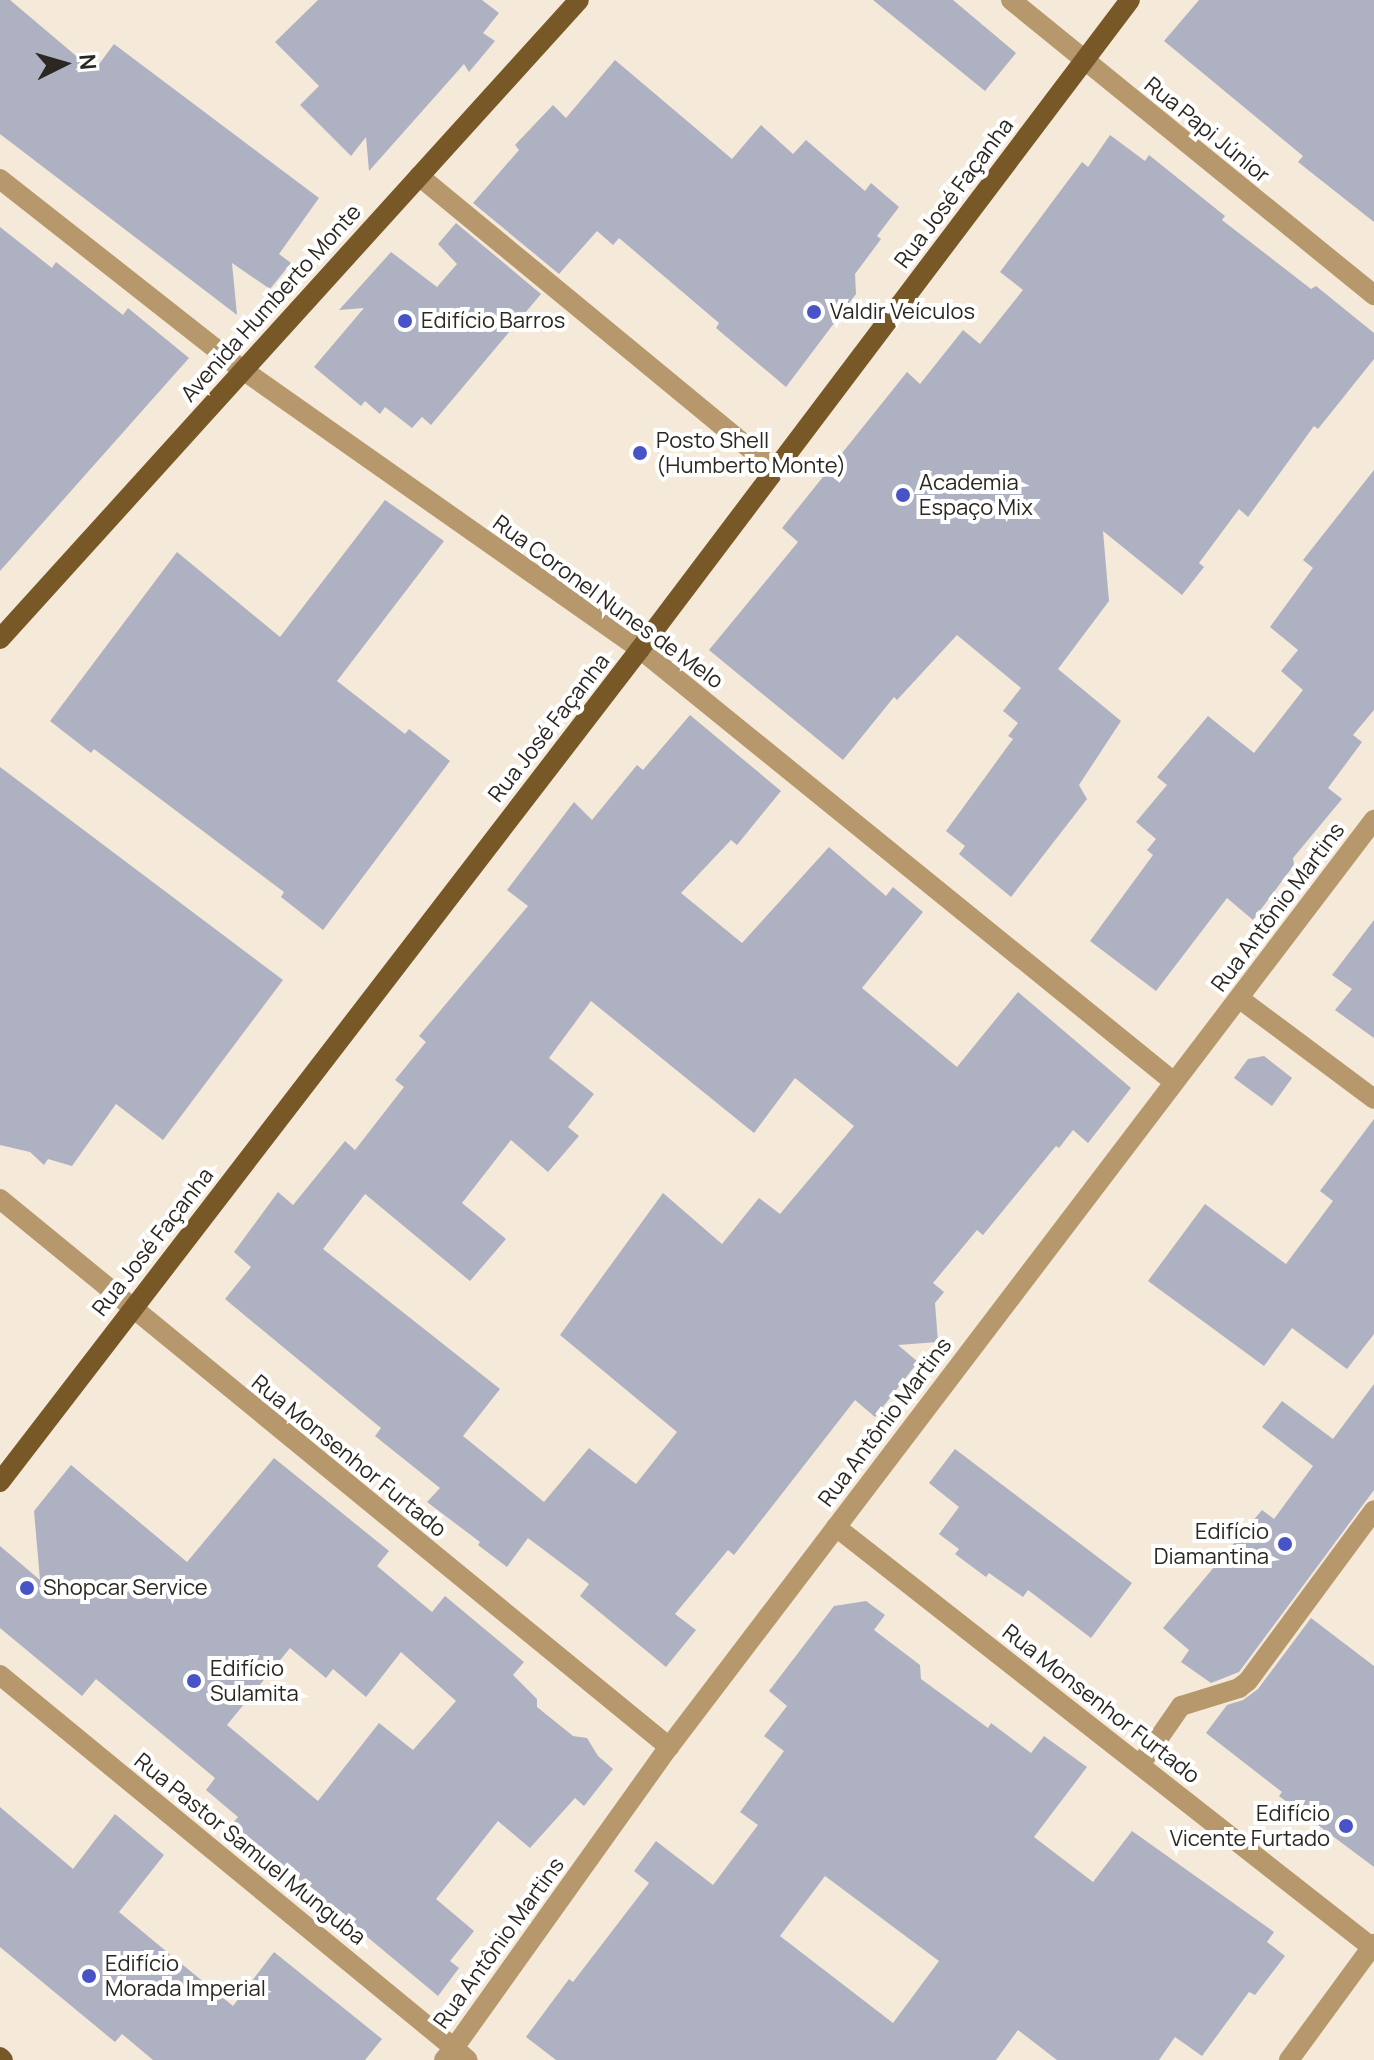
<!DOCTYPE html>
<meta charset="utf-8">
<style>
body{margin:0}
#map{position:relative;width:1374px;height:2060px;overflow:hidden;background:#f5e9d9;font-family:Manrope,sans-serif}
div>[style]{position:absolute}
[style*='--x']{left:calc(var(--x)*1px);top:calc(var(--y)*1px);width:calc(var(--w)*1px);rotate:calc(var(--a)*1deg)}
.building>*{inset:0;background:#adb1c2}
.service>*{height:20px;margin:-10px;padding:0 10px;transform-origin:10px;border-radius:10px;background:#b7986d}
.minor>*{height:20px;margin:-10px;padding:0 10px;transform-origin:10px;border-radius:10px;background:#b7986d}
.tertiary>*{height:20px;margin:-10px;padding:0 10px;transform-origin:10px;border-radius:10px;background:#b7986d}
.primary>*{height:20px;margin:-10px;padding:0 10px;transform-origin:10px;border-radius:10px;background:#795827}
.dots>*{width:22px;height:22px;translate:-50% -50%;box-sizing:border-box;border:4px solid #fff;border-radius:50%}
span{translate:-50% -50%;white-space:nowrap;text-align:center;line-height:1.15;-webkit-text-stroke:8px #fff;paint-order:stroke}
.street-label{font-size:22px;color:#2b2721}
.poi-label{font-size:22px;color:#2b2721}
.left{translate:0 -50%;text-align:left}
.right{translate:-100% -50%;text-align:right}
.north{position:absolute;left:24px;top:24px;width:80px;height:80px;-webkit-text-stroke:6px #fff;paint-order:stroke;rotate:85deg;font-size:22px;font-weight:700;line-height:32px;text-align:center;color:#2b2721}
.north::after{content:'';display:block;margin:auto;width:28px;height:36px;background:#2b2721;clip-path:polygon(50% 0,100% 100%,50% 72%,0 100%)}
</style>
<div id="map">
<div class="building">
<i style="clip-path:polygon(0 0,10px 0,94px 71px,114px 44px,319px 198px,279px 254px,291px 263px,270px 289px,232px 263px,237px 315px,0 134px)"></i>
<i style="clip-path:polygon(318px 0,482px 0,499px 13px,483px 33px,495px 41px,469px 72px,464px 64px,369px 171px,366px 137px,351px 156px,300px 105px,319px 86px,275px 42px)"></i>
<i style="clip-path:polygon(873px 0,953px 0,1016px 53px,985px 91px)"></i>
<i style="clip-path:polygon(1199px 0,1374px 0,1374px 222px,1298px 162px,1303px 156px,1164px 41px)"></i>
<i style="clip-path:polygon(615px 60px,732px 159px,761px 125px,793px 154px,806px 140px,865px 191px,871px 183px,899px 207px,877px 236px,881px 239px,855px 274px,856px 294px,786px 387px,716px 328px,719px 323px,619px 238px,613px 245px,597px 231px,559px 274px,473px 203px,519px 150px,515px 145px,553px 105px,566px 118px)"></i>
<i style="clip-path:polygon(1110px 135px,1145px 161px,1149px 155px,1225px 216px,1222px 220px,1311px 289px,1316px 286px,1374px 333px,1374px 359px,1318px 429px,1314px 426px,1248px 517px,1239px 509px,1199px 563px,1204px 567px,1182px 595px,1103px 531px,1109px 601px,1058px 669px,1121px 721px,1079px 785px,1087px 799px,1011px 897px,959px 854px,965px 846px,946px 831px,1013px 739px,1008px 736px,1018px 723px,1003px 711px,1021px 688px,957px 635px,897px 700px,894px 697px,843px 760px,709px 650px,798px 542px,782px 528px,907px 372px,920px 384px,963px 330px,980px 344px,1023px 290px,1000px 272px,1082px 162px,1088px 167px)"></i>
<i style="clip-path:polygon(456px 223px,541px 294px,431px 425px,422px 417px,412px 428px,385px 407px,380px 414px,365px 401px,361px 406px,314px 367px,364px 308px,339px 310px,391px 252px,437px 287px,457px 264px,438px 244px)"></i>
<i style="clip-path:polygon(0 227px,52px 268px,56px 262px,123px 315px,128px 308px,189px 358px,0 571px)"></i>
<i style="clip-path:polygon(1374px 470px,1374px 710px,1353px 735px,1362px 742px,1328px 788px,1342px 799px,1293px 858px,1294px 865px,1253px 920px,1227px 898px,1156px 991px,1090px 941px,1153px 855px,1147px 850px,1156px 839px,1136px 822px,1167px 785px,1157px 777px,1208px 716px,1254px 753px,1303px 690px,1281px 671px,1298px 650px,1270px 627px,1313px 568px,1303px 560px)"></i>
<i style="clip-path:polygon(385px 500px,444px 541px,337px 681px,405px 734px,409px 729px,450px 761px,323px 930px,281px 897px,284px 892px,94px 749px,91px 753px,50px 721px,177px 552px,280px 637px)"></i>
<i style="clip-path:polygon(evenodd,690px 715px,781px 791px,737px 845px,731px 840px,681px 893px,742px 943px,829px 847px,886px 896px,893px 887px,923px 912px,862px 988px,957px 1067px,1018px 992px,1131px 1088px,1088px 1143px,1073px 1130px,1059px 1148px,1056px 1146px,983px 1235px,977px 1230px,933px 1283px,944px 1292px,935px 1303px,938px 1342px,898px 1345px,918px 1362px,875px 1417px,855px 1400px,734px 1555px,728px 1550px,675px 1614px,696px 1630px,666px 1667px,580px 1596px,589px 1584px,528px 1538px,507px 1567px,478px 1545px,480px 1542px,427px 1502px,440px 1488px,375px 1436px,381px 1428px,225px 1299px,251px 1267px,234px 1252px,278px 1192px,293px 1205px,345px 1141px,355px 1150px,404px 1087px,395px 1080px,426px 1042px,419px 1036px,528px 906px,507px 890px,574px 802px,592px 820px,637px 765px,643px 770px,690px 715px,591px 1001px,754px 1133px,795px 1078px,854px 1126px,780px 1214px,759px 1198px,722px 1244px,663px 1193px,560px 1335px,677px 1432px,636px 1484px,589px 1448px,544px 1502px,463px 1436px,500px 1389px,323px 1249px,365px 1194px,470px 1281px,506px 1239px,462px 1203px,511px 1140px,548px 1172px,579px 1136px,568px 1127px,594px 1094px,549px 1058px,591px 1001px)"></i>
<i style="clip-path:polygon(0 767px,283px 980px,163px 1140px,116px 1104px,72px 1166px,48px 1159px,44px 1165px,30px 1152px,0 1145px)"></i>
<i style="clip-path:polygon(1374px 920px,1374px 1038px,1335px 1010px,1352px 989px,1332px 975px)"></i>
<i style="clip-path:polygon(1264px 1056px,1292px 1078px,1272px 1106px,1234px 1078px,1248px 1059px)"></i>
<i style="clip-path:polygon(1374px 1119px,1374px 1334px,1347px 1369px,1292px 1328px,1264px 1366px,1148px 1281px,1205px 1204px,1286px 1264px,1333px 1201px,1320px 1191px)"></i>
<i style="clip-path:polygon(1374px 1384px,1374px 1490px,1239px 1672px,1211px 1683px,1181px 1662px,1189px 1650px,1163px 1628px,1262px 1510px,1274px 1519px,1313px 1466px,1262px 1427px,1282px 1401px,1333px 1439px)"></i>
<i style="clip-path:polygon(955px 1449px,1132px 1583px,1091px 1638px,1028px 1590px,1023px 1597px,989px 1573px,986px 1577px,955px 1554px,959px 1549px,939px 1534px,959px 1507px,929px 1483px)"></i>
<i style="clip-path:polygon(evenodd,274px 1458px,389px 1551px,377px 1566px,432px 1612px,445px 1596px,524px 1662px,513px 1675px,537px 1699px,537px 1707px,573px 1736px,587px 1738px,598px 1756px,613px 1769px,584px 1806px,575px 1798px,530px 1848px,498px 1821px,436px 1899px,474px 1931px,450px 1961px,459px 1968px,438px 1996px,232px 1824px,238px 1817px,206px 1790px,215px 1778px,96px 1679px,82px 1696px,0 1628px,0 1546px,40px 1580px,34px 1511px,71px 1465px,187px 1562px,274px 1458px,290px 1648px,326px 1678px,333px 1669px,366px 1697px,401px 1652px,456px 1701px,413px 1750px,379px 1723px,318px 1801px,227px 1725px,290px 1648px)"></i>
<i style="clip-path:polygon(evenodd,866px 1601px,885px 1615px,874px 1630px,920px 1665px,921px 1679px,988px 1728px,991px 1723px,1031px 1753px,1044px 1736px,1087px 1767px,1034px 1837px,1093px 1882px,1132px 1831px,1274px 1932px,1267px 1942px,1285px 1956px,1255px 1995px,1249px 1992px,1202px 2056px,1175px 2037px,1159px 2060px,1057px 2060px,1018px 2030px,996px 2060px,556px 2060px,526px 2037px,569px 1979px,573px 1982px,649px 1883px,634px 1871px,656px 1841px,713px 1885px,758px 1825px,740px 1812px,784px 1751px,764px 1736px,787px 1706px,769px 1691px,834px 1606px,866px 1601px,825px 1876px,939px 1961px,893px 2023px,780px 1936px,825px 1876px)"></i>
<i style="clip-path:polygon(1311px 1618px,1374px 1666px,1374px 1867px,1279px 1796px,1282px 1792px,1206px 1733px,1227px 1705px,1243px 1700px,1258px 1689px)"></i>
<i style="clip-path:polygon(0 1807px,73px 1869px,115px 1814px,164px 1855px,119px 1912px,167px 1952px,233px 2006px,274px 1952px,382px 2039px,365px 2060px,153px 2060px,122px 2034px,115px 2042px,0 1947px)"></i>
</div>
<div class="service">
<i style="--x:419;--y:176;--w:461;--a:39.5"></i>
</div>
<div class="minor">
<i style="--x:1011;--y:0;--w:468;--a:39.1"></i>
<i style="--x:0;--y:179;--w:309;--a:38.2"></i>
<i style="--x:243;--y:370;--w:485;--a:35.1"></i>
<i style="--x:640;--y:649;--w:687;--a:39.04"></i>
<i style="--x:1240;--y:999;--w:167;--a:36.7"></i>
<i style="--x:0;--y:1199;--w:865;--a:39.32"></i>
<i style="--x:836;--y:1527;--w:684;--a:38.11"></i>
<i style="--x:0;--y:1675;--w:588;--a:39.41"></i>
<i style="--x:454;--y:2048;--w:370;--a:-54.5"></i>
<i style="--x:669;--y:1747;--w:1165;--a:-52.75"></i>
<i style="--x:1140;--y:1765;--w:72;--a:-55.2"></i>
<i style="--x:1181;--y:1706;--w:61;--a:-17.2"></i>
<i style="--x:1239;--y:1688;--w:11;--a:-38"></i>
<i style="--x:1248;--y:1681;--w:212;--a:-53.6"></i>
<i style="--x:1289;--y:2060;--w:144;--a:-53.8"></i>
</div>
<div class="tertiary">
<i style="--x:444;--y:2060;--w:16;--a:-50"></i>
<i style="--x:454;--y:2048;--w:18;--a:41"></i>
</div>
<div class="primary">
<i style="--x:0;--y:639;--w:862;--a:-47.82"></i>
<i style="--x:0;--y:1482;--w:1050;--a:-52.46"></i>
<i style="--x:640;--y:649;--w:813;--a:-52.95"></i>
<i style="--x:0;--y:2057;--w:4;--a:45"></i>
</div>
<div class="dots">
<i style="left:814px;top:312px;background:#4953c8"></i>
<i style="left:405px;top:321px;background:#4953c8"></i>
<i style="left:640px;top:453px;background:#4953c8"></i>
<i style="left:903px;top:495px;background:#4953c8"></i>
<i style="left:1285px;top:1544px;background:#4953c8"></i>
<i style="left:27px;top:1588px;background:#4953c8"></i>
<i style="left:194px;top:1681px;background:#4953c8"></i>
<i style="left:1346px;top:1826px;background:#4953c8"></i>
<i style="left:89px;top:1976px;background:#4953c8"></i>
</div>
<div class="street-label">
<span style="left:1207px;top:130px;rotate:39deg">Rua Papi Júnior</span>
<span style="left:954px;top:193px;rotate:-53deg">Rua José Façanha</span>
<span style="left:271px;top:303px;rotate:-48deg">Avenida Humberto Monte</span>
<span style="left:608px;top:602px;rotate:36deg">Rua Coronel Nunes de Melo</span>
<span style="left:549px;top:728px;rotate:-52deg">Rua José Façanha</span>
<span style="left:1278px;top:907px;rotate:-53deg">Rua Antônio Martins</span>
<span style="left:153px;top:1242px;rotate:-52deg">Rua José Façanha</span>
<span style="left:885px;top:1422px;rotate:-53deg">Rua Antônio Martins</span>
<span style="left:349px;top:1456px;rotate:39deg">Rua Monsenhor Furtado</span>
<span style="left:1101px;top:1704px;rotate:38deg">Rua Monsenhor Furtado</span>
<span style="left:250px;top:1849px;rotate:39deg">Rua Pastor Samuel Munguba</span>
<span style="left:499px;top:1943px;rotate:-54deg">Rua Antônio Martins</span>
</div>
<div class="poi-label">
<span class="left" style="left:830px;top:312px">Valdir Veículos</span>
<span class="left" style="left:421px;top:321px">Edifício Barros</span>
<span class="left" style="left:656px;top:453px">Posto Shell<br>(Humberto Monte)</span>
<span class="left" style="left:919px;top:495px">Academia<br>Espaço Mix</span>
<span class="right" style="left:1269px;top:1544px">Edifício<br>Diamantina</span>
<span class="left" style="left:43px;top:1588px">Shopcar Service</span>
<span class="left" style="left:210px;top:1681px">Edifício<br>Sulamita</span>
<span class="right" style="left:1330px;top:1826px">Edifício<br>Vicente Furtado</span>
<span class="left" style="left:105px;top:1976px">Edifício<br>Morada Imperial</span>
</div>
<div class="north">N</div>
</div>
